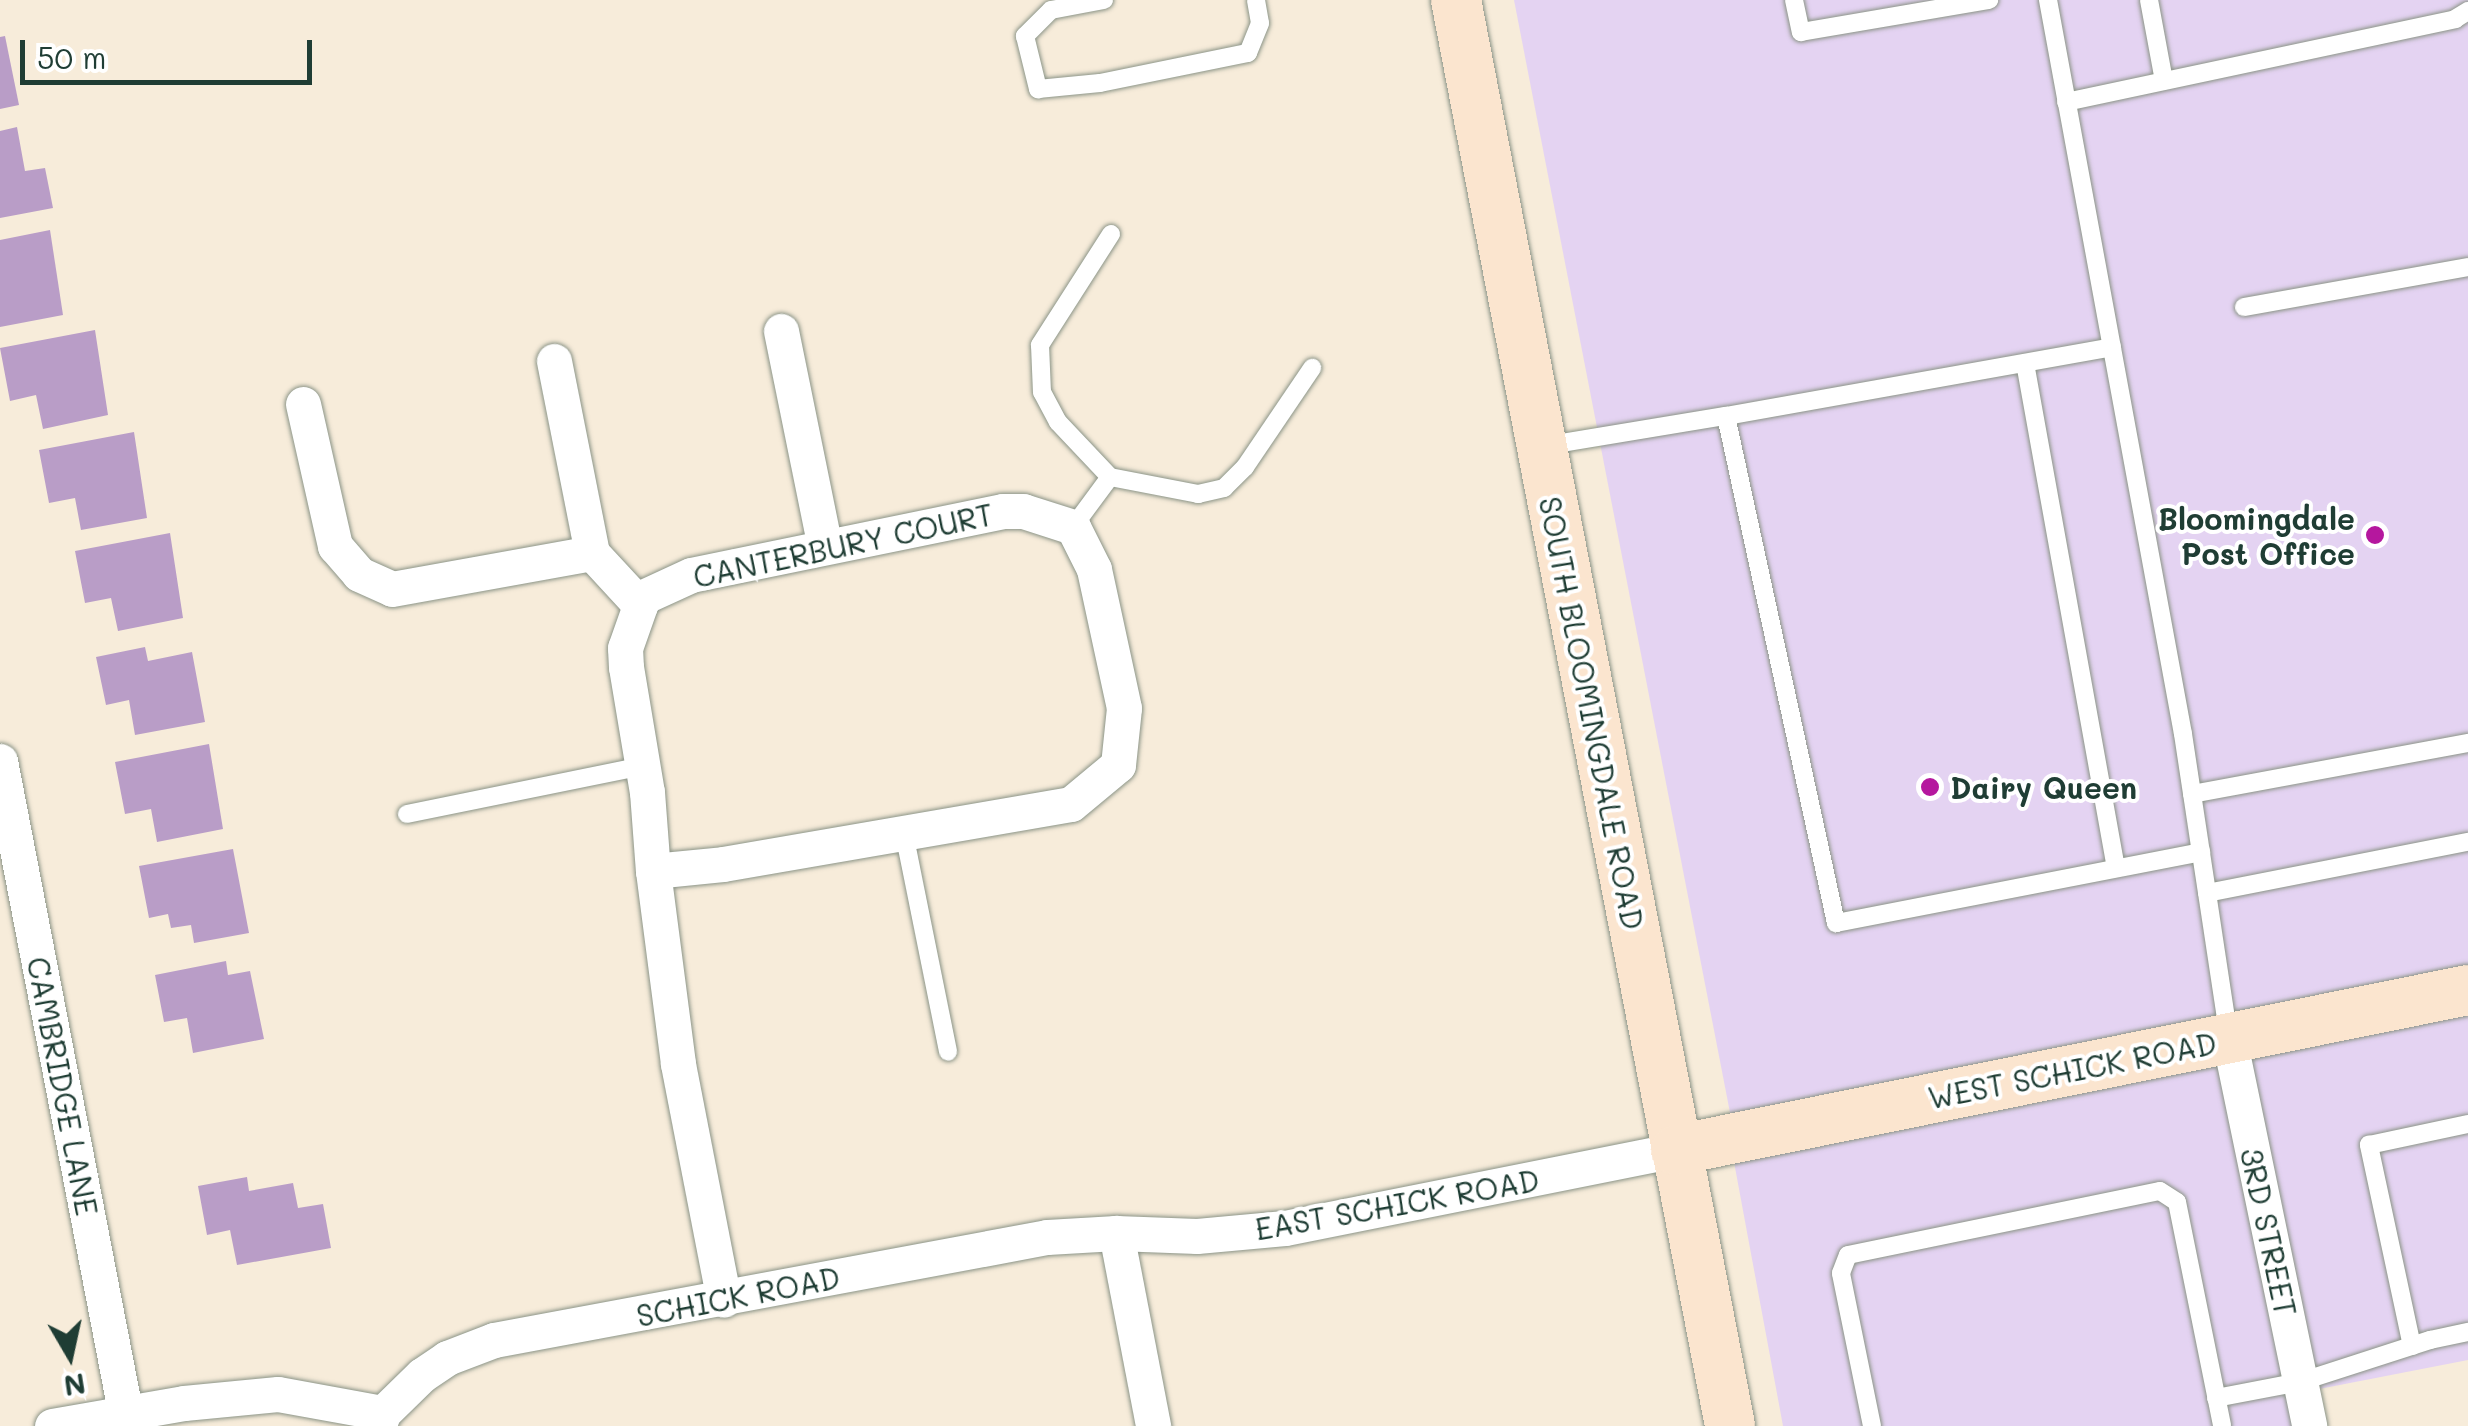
<!DOCTYPE html>
<style>
body{margin:0}
#map{position:relative;width:2468px;height:1426px;overflow:hidden;background:#f7ecda;font-family:Mali,sans-serif}
div>[style]{position:absolute}
[style*='--x']{left:calc(var(--x)*1px);top:calc(var(--y)*1px);width:calc(var(--w)*1px);rotate:calc(var(--a)*1deg)}
.built>*{inset:0;background:#e4d3f2}
.building>*{inset:0;background:#b99dc7}
.roads{filter:drop-shadow(0 0 2px #8b9487) drop-shadow(0 0 2px #8b9487)}
.lane>*{height:18px;margin:-9px;padding:0 9px;transform-origin:9px;border-radius:9px;background:#fff}
.street>*{height:35px;margin:-17.5px;padding:0 17.5px;transform-origin:17.5px;border-radius:17.5px;background:#fff}
.secondary>*{height:50px;margin:-25px;padding:0 25px;transform-origin:25px;border-radius:25px;background:#fbe5cf}
.dots>*{width:28px;height:28px;translate:-50% -50%;box-sizing:border-box;border:5px solid #fff;border-radius:50%}
span{translate:-50% -50%;white-space:nowrap;text-align:center;line-height:1.15;-webkit-text-stroke:8px #fff;paint-order:stroke}
.poi-label{font-size:30px;color:#1f3d34;font-weight:700}
.right{translate:-100% -50%;text-align:right}
.left{translate:0 -50%;text-align:left}
.street-label{font-size:30px;color:#1f3d34}
.north{position:absolute;left:20px;top:1306px;width:100px;height:100px;-webkit-text-stroke:8px #fff;paint-order:stroke;rotate:171deg;font-size:28px;font-weight:700;line-height:40px;text-align:center;color:#1f3d34}
.north::after{content:'';display:block;margin:auto;width:35px;height:45px;background:#1f3d34;clip-path:polygon(50% 0,100% 100%,50% 72%,0 100%)}
.scale{position:absolute;left:20px;top:40px;width:292px;height:45px;box-sizing:border-box;border:5px solid #1f3d34;border-top:0;padding-left:12px;font-size:30px;line-height:35px;white-space:nowrap;color:#1f3d34;-webkit-text-stroke:8px #fff;paint-order:stroke}
</style>
<div id="map">
<div class="built">
<i style="clip-path:polygon(1514px 0,2468px 0,2468px 975px,1733px 1128px)"></i>
<i style="clip-path:polygon(2468px 1006px,2468px 1360px,2314px 1390px,2321px 1426px,1783px 1426px,1734px 1162px)"></i>
</div>
<div class="building">
<i style="clip-path:polygon(5px 36px,19px 105px,0 109px,0 37px)"></i>
<i style="clip-path:polygon(17px 127px,25px 171px,45px 168px,53px 208px,0 218px,0 131px)"></i>
<i style="clip-path:polygon(50px 230px,63px 315px,0 327px,0 240px)"></i>
<i style="clip-path:polygon(95px 330px,108px 415px,43px 429px,36px 395px,10px 401px,0 348px)"></i>
<i style="clip-path:polygon(134px 432px,147px 518px,81px 530px,75px 498px,49px 503px,39px 450px)"></i>
<i style="clip-path:polygon(170px 533px,183px 618px,118px 631px,111px 598px,85px 603px,75px 551px)"></i>
<i style="clip-path:polygon(145px 647px,148px 661px,192px 652px,205px 722px,135px 735px,129px 700px,106px 705px,96px 657px)"></i>
<i style="clip-path:polygon(209px 744px,223px 829px,157px 842px,151px 809px,125px 814px,115px 762px)"></i>
<i style="clip-path:polygon(233px 849px,249px 933px,194px 943px,191px 925px,171px 928px,168px 914px,149px 918px,139px 866px)"></i>
<i style="clip-path:polygon(226px 961px,228px 975px,250px 971px,264px 1039px,193px 1053px,187px 1018px,164px 1022px,155px 975px)"></i>
<i style="clip-path:polygon(247px 1177px,249px 1191px,293px 1183px,298px 1208px,323px 1204px,331px 1248px,237px 1265px,230px 1230px,207px 1235px,198px 1186px)"></i>
</div>
<div class="roads">
<div class="lane">
<i style="--x:1104;--y:0;--w:54;--a:169.3"></i>
<i style="--x:1051;--y:10;--w:37;--a:135"></i>
<i style="--x:1025;--y:36;--w:55;--a:76.2"></i>
<i style="--x:1038;--y:89;--w:62;--a:-5.5"></i>
<i style="--x:1100;--y:83;--w:151;--a:-11.5"></i>
<i style="--x:1248;--y:53;--w:32;--a:-68"></i>
<i style="--x:1260;--y:23;--w:23;--a:-100"></i>
<i style="--x:1794;--y:0;--w:33;--a:78"></i>
<i style="--x:1801;--y:32;--w:191;--a:-9.7"></i>
<i style="--x:2048;--y:0;--w:746;--a:79.58"></i>
<i style="--x:2183;--y:734;--w:306;--a:81.4"></i>
<i style="--x:2149;--y:0;--w:82;--a:79.5"></i>
<i style="--x:2066;--y:102;--w:398;--a:-12"></i>
<i style="--x:2455;--y:19;--w:15;--a:-32"></i>
<i style="--x:1111;--y:234;--w:132;--a:122.6"></i>
<i style="--x:1040;--y:345;--w:47;--a:87.6"></i>
<i style="--x:1042;--y:392;--w:34;--a:62"></i>
<i style="--x:1058;--y:422;--w:76;--a:46.6"></i>
<i style="--x:1110;--y:477;--w:90;--a:10.9"></i>
<i style="--x:1198;--y:494;--w:27;--a:-13"></i>
<i style="--x:1224;--y:488;--w:30;--a:-45"></i>
<i style="--x:1245;--y:467;--w:120;--a:-55.9"></i>
<i style="--x:2244;--y:307;--w:228;--a:-10.1"></i>
<i style="--x:2025;--y:363;--w:513;--a:79.79"></i>
<i style="--x:1726;--y:416;--w:392;--a:-10.1"></i>
<i style="--x:1544;--y:446;--w:184;--a:-9.4"></i>
<i style="--x:1726;--y:416;--w:519;--a:77.76"></i>
<i style="--x:1836;--y:923;--w:372;--a:-11"></i>
<i style="--x:1073;--y:527;--w:62;--a:-53.5"></i>
<i style="--x:2192;--y:794;--w:281;--a:-10.5"></i>
<i style="--x:407;--y:814;--w:241;--a:-11.5"></i>
<i style="--x:904;--y:833;--w:223;--a:78.6"></i>
<i style="--x:2207;--y:893;--w:266;--a:-11.1"></i>
<i style="--x:2412;--y:1346;--w:206;--a:-102.1"></i>
<i style="--x:2369;--y:1145;--w:101;--a:-12"></i>
<i style="--x:2216;--y:1398;--w:86;--a:-10.8"></i>
<i style="--x:2300;--y:1382;--w:137;--a:-17.9"></i>
<i style="--x:2430;--y:1340;--w:39;--a:-12"></i>
<i style="--x:1872;--y:1426;--w:156;--a:-101.5"></i>
<i style="--x:1841;--y:1273;--w:19;--a:-69"></i>
<i style="--x:1848;--y:1255;--w:318;--a:-11.6"></i>
<i style="--x:2160;--y:1191;--w:20;--a:33"></i>
<i style="--x:2177;--y:1202;--w:228;--a:78.6"></i>
</div>
<div class="street">
<i style="--x:781;--y:331;--w:220;--a:78.5"></i>
<i style="--x:554;--y:361;--w:196;--a:78.8"></i>
<i style="--x:303;--y:404;--w:146;--a:77.3"></i>
<i style="--x:335;--y:546;--w:37;--a:49"></i>
<i style="--x:359;--y:574;--w:36;--a:24"></i>
<i style="--x:392;--y:589;--w:203;--a:-10.2"></i>
<i style="--x:592;--y:553;--w:71;--a:47.3"></i>
<i style="--x:0;--y:761;--w:662;--a:79.11"></i>
<i style="--x:653;--y:871;--w:70;--a:-5.7"></i>
<i style="--x:723;--y:864;--w:353;--a:-9.8"></i>
<i style="--x:1071;--y:804;--w:61;--a:-39.7"></i>
<i style="--x:1118;--y:765;--w:57;--a:-84"></i>
<i style="--x:1124;--y:708;--w:142;--a:-102.2"></i>
<i style="--x:1094;--y:569;--w:47;--a:-116.6"></i>
<i style="--x:1073;--y:527;--w:52;--a:-162.3"></i>
<i style="--x:1023;--y:511;--w:20;--a:180"></i>
<i style="--x:1003;--y:511;--w:318;--a:168.4"></i>
<i style="--x:691;--y:575;--w:53;--a:155.4"></i>
<i style="--x:643;--y:597;--w:54;--a:109.4"></i>
<i style="--x:625;--y:648;--w:19;--a:87"></i>
<i style="--x:626;--y:667;--w:127;--a:80.5"></i>
<i style="--x:647;--y:792;--w:79;--a:85.7"></i>
<i style="--x:653;--y:871;--w:195;--a:82.6"></i>
<i style="--x:678;--y:1064;--w:240;--a:79"></i>
<i style="--x:2229;--y:1038;--w:396;--a:78.3"></i>
<i style="--x:1116;--y:1233;--w:197;--a:79.1"></i>
<i style="--x:52;--y:1426;--w:134;--a:-9.9"></i>
<i style="--x:184;--y:1403;--w:94;--a:-5.5"></i>
<i style="--x:278;--y:1394;--w:107;--a:10.3"></i>
<i style="--x:379;--y:1426;--w:14;--a:-73"></i>
<i style="--x:383;--y:1413;--w:54;--a:-44.3"></i>
<i style="--x:422;--y:1375;--w:30;--a:-34"></i>
<i style="--x:447;--y:1358;--w:50;--a:-21"></i>
<i style="--x:494;--y:1340;--w:563;--a:-10.55"></i>
<i style="--x:1047;--y:1237;--w:69;--a:-3.3"></i>
<i style="--x:1116;--y:1233;--w:81;--a:2.1"></i>
<i style="--x:1197;--y:1236;--w:88;--a:-5.2"></i>
<i style="--x:1285;--y:1228;--w:399;--a:-11.3"></i>
</div>
<div class="secondary">
<i style="--x:1456;--y:0;--w:1452;--a:79.12"></i>
<i style="--x:1676;--y:1150;--w:808;--a:-11.42"></i>
</div>
</div>
<div class="dots">
<i style="left:2375px;top:535px;background:#b5179e"></i>
<i style="left:1930px;top:787px;background:#b5179e"></i>
</div>
<div class="poi-label">
<span class="right" style="left:2355px;top:535px">Bloomingdale<br>Post Office</span>
<span class="left" style="left:1950px;top:787px">Dairy Queen</span>
</div>
<div class="street-label">
<span style="left:843px;top:545px;rotate:-12deg">CANTERBURY COURT</span>
<span style="left:1592px;top:713px;rotate:79deg">SOUTH BLOOMINGDALE ROAD</span>
<span style="left:2072px;top:1070px;rotate:-11deg">WEST SCHICK ROAD</span>
<span style="left:63px;top:1086px;rotate:79deg">CAMBRIDGE LANE</span>
<span style="left:1397px;top:1204px;rotate:-10deg">EAST SCHICK ROAD</span>
<span style="left:2269px;top:1232px;rotate:78deg">3RD STREET</span>
<span style="left:738px;top:1296px;rotate:-11deg">SCHICK ROAD</span>
</div>
<div class="north">N</div>
<div class="scale">50 m</div>
</div>
